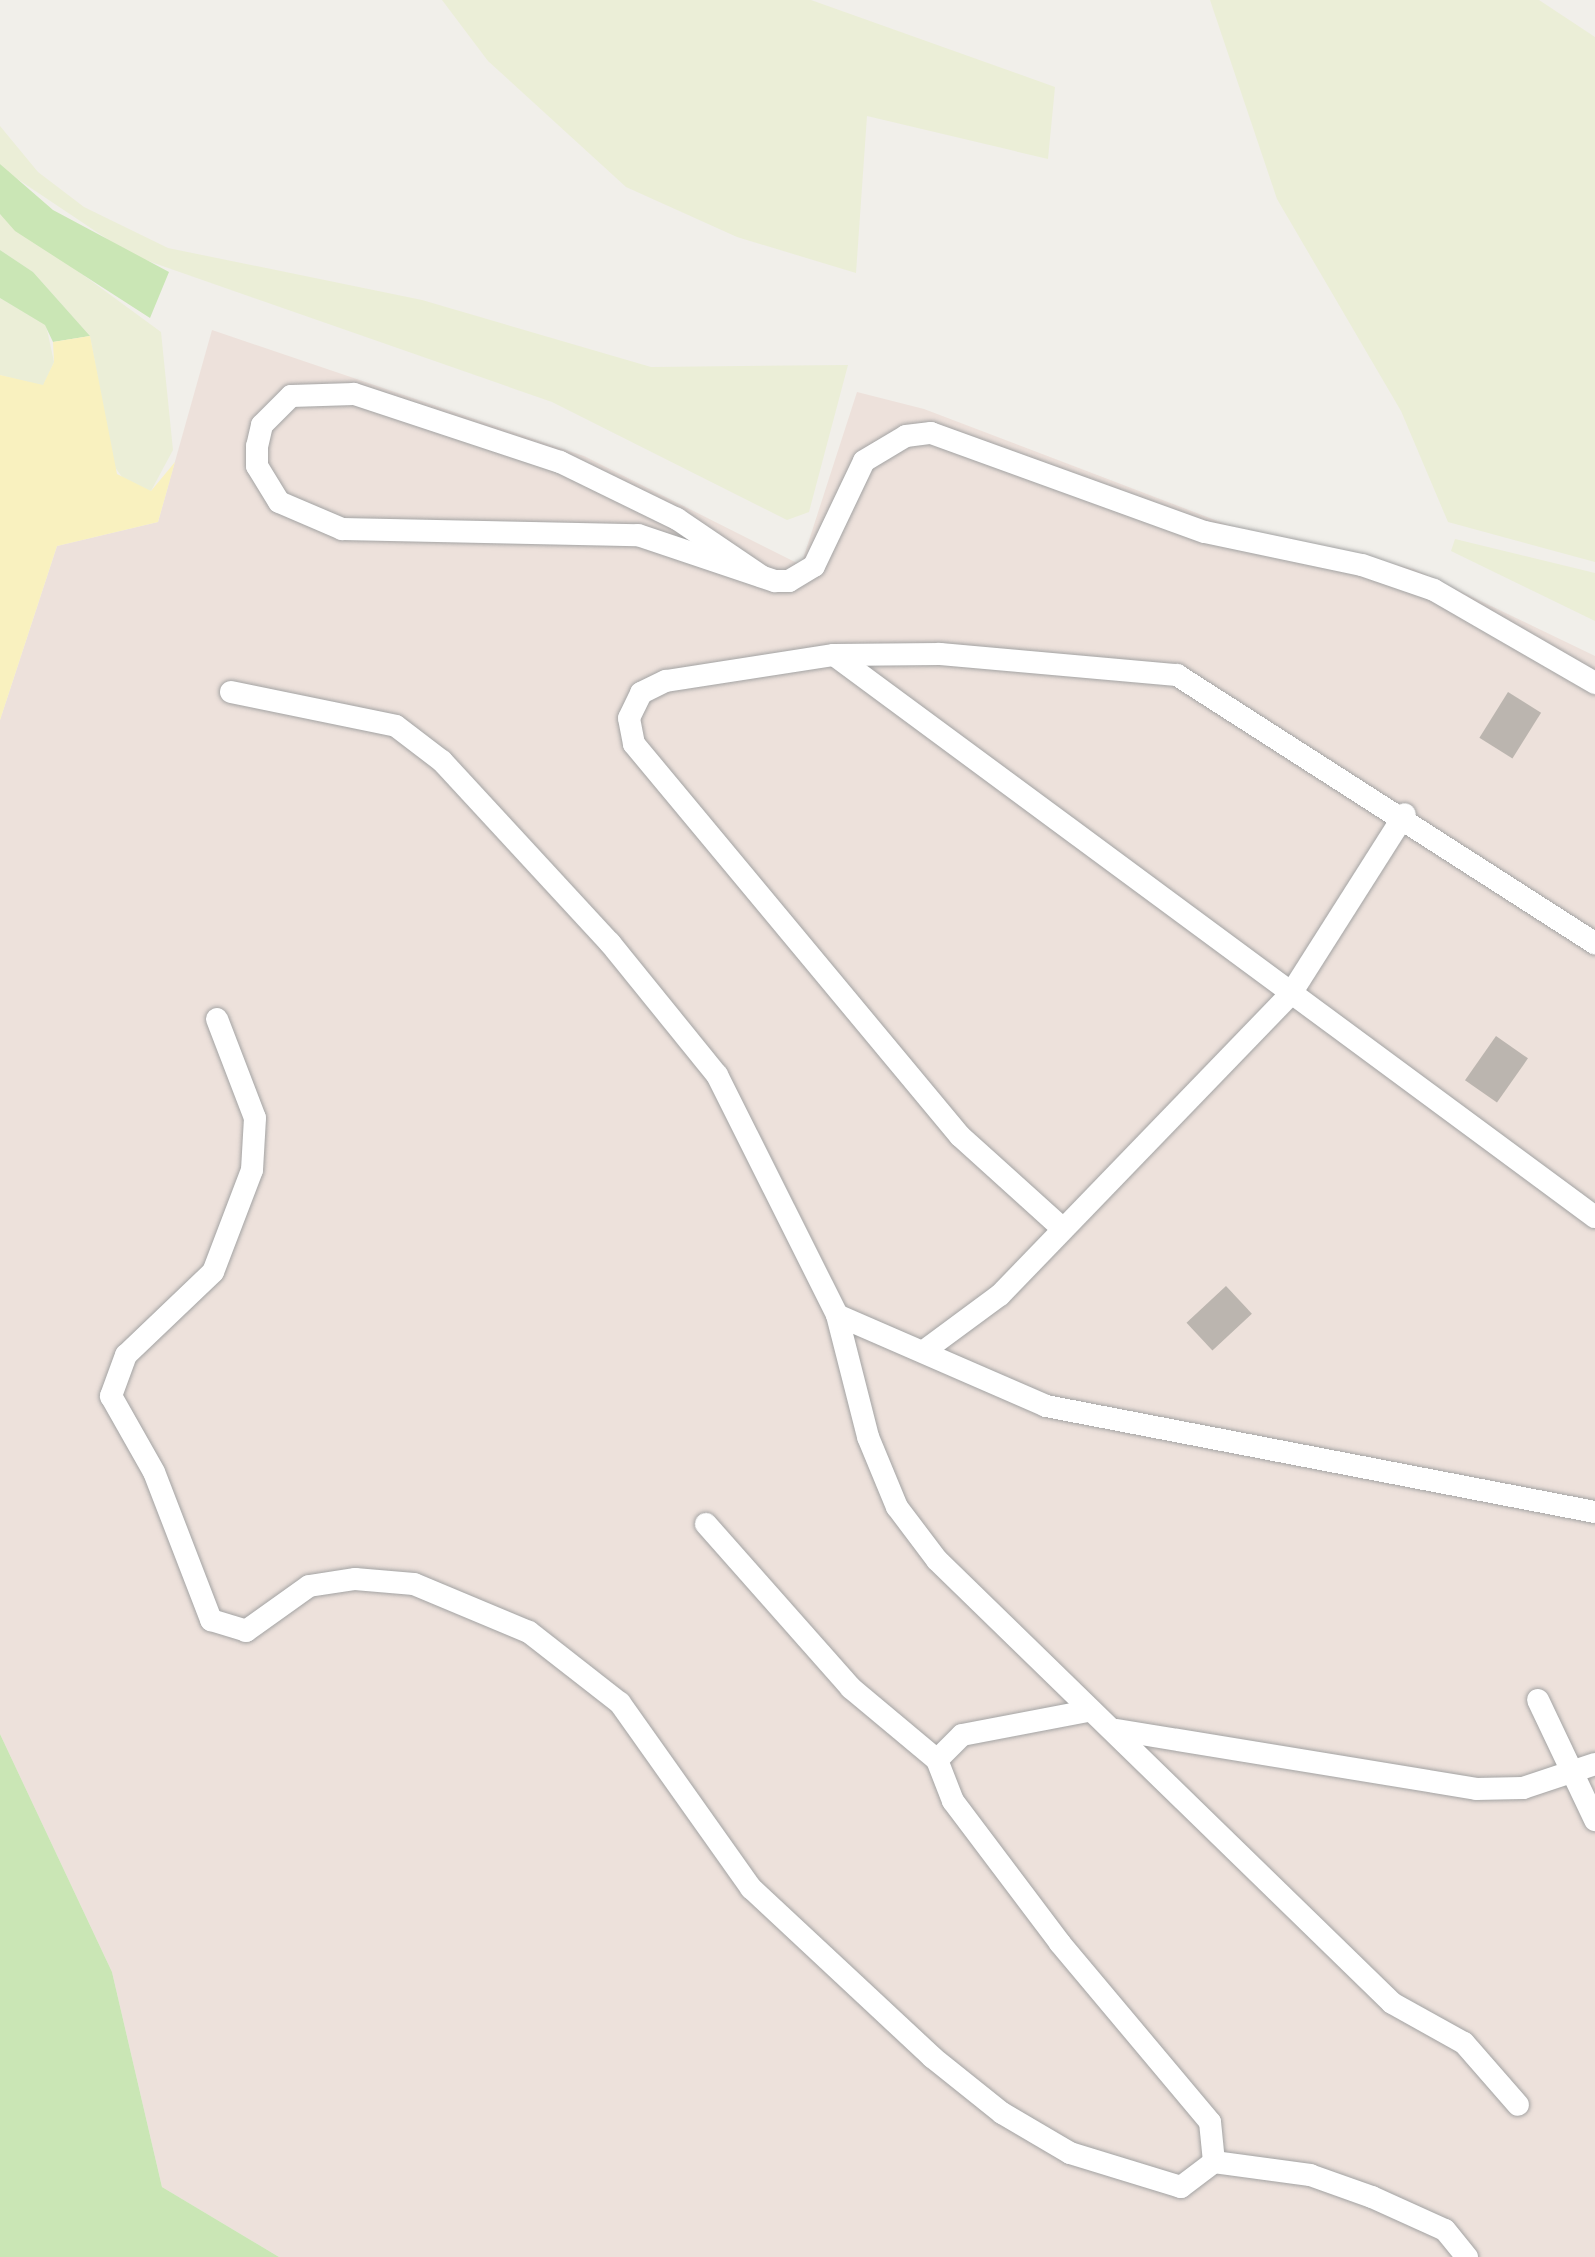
<!DOCTYPE html>
<style>
body{margin:0}
#map{position:relative;width:1595px;height:2257px;overflow:hidden;background:#f1efea;font-family:"Golos Text",sans-serif}
div>[style]{position:absolute}
[style*='--x']{left:calc(var(--x)*1px);top:calc(var(--y)*1px);width:calc(var(--w)*1px);rotate:calc(var(--a)*1deg)}
.military>*{inset:0;background:#ede1db}
.farmland>*{inset:0;background:#ebeed7}
.grass>*{inset:0;background:#cae6b5}
.sand>*{inset:0;background:#f9f1bf}
.building>*{inset:0;background:#bbb5af;transform-origin:0 0}
.roads{filter:drop-shadow(0 0 2px #a3a3a3) drop-shadow(0 0 2px #a3a3a3)}
.minor>*{height:22px;margin:-11px;padding:0 11px;transform-origin:11px;border-radius:11px;background:#fff}
span{translate:-50% -50%;white-space:nowrap;text-align:center;line-height:1.15;-webkit-text-stroke:10px #fff;paint-order:stroke}
</style>
<div id="map">
<div class="military">
<i style="clip-path:polygon(212px 330px,584px 456px,801px 565px,857px 392px,924px 409px,1236px 528px,1414px 569px,1595px 656px,1595px 2257px,279px 2257px,162px 2187px,112px 1972px,0 1734px,0 720px,57px 546px,158px 522px)"></i>
</div>
<div class="farmland">
<i style="clip-path:polygon(442px 0,811px 0,1055px 87px,1048px 159px,867px 116px,856px 273px,737px 237px,626px 187px,488px 61px)"></i>
<i style="clip-path:polygon(1210px 0,1539px 0,1595px 37px,1595px 562px,1448px 522px,1401px 411px,1277px 199px)"></i>
<i style="clip-path:polygon(0 126px,38px 172px,84px 207px,168px 248px,422px 300px,651px 367px,848px 365px,809px 512px,787px 520px,552px 402px,131px 255px,10px 174px,0 164px)"></i>
<i style="clip-path:polygon(0 214px,161px 332px,173px 450px,151px 491px,128px 485px,114px 466px,90px 336px,33px 272px,0 250px)"></i>
<i style="clip-path:polygon(0 298px,46px 325px,54px 362px,43px 386px,0 375px)"></i>
<i style="clip-path:polygon(1455px 539px,1595px 573px,1595px 621px,1451px 551px)"></i>
</div>
<div class="grass">
<i style="clip-path:polygon(0 164px,53px 210px,169px 272px,150px 318px,15px 231px,0 214px)"></i>
<i style="clip-path:polygon(0 250px,33px 272px,90px 336px,53px 342px,45px 325px,0 298px)"></i>
<i style="clip-path:polygon(0 1734px,112px 1972px,162px 2187px,279px 2257px,0 2257px)"></i>
</div>
<div class="sand">
<i style="clip-path:polygon(90px 336px,117px 474px,151px 491px,175px 462px,158px 522px,57px 546px,0 720px,0 375px,43px 385px,54px 362px,53px 342px)"></i>
</div>
<div class="building">
<i style="left:1508px;top:692px;width:39px;height:54px;rotate:32deg"></i>
<i style="left:1496px;top:1036px;width:39px;height:54px;rotate:35deg"></i>
<i style="left:1226px;top:1286px;width:38px;height:54px;rotate:47deg"></i>
</div>
<div class="roads">
<div class="minor">
<i style="--x:761;--y:576;--w:102;--a:-145.8"></i>
<i style="--x:677;--y:519;--w:130;--a:-154"></i>
<i style="--x:560;--y:462;--w:217;--a:-161.7"></i>
<i style="--x:354;--y:394;--w:63;--a:178.2"></i>
<i style="--x:291;--y:396;--w:41;--a:135"></i>
<i style="--x:262;--y:425;--w:22;--a:103"></i>
<i style="--x:257;--y:446;--w:20;--a:90"></i>
<i style="--x:257;--y:466;--w:42;--a:58.6"></i>
<i style="--x:279;--y:502;--w:69;--a:23.2"></i>
<i style="--x:342;--y:529;--w:296;--a:1.2"></i>
<i style="--x:638;--y:535;--w:145;--a:18.6"></i>
<i style="--x:775;--y:581;--w:14;--a:0"></i>
<i style="--x:789;--y:581;--w:29;--a:-31"></i>
<i style="--x:814;--y:566;--w:116;--a:-64.5"></i>
<i style="--x:864;--y:461;--w:49;--a:-30.8"></i>
<i style="--x:906;--y:436;--w:25;--a:-7"></i>
<i style="--x:931;--y:433;--w:291;--a:19.9"></i>
<i style="--x:1205;--y:532;--w:160;--a:11.9"></i>
<i style="--x:1362;--y:565;--w:76;--a:19.1"></i>
<i style="--x:1434;--y:590;--w:186;--a:30"></i>
<i style="--x:834;--y:655;--w:946;--a:36.45"></i>
<i style="--x:231;--y:692;--w:168;--a:11.6"></i>
<i style="--x:396;--y:726;--w:58;--a:37.3"></i>
<i style="--x:442;--y:761;--w:248;--a:47.3"></i>
<i style="--x:610;--y:943;--w:170;--a:51"></i>
<i style="--x:717;--y:1075;--w:268;--a:63.4"></i>
<i style="--x:837;--y:1315;--w:126;--a:75.7"></i>
<i style="--x:868;--y:1437;--w:76;--a:67.5"></i>
<i style="--x:897;--y:1507;--w:66;--a:53"></i>
<i style="--x:937;--y:1560;--w:635;--a:44.23"></i>
<i style="--x:1392;--y:2003;--w:82;--a:29.1"></i>
<i style="--x:1464;--y:2043;--w:82;--a:48.9"></i>
<i style="--x:217;--y:1019;--w:106;--a:69"></i>
<i style="--x:255;--y:1118;--w:52;--a:93.3"></i>
<i style="--x:252;--y:1170;--w:109;--a:110.9"></i>
<i style="--x:213;--y:1272;--w:120;--a:136.3"></i>
<i style="--x:126;--y:1355;--w:44;--a:110.1"></i>
<i style="--x:111;--y:1396;--w:87;--a:60.5"></i>
<i style="--x:154;--y:1472;--w:159;--a:68.9"></i>
<i style="--x:211;--y:1620;--w:37;--a:17"></i>
<i style="--x:246;--y:1631;--w:77;--a:-35.5"></i>
<i style="--x:309;--y:1586;--w:47;--a:-8.7"></i>
<i style="--x:355;--y:1579;--w:59;--a:4.8"></i>
<i style="--x:414;--y:1584;--w:125;--a:22.7"></i>
<i style="--x:529;--y:1632;--w:115;--a:38"></i>
<i style="--x:620;--y:1703;--w:227;--a:54.7"></i>
<i style="--x:751;--y:1888;--w:248;--a:43"></i>
<i style="--x:932;--y:2057;--w:90;--a:38.7"></i>
<i style="--x:1002;--y:2113;--w:79;--a:30.5"></i>
<i style="--x:1070;--y:2153;--w:116;--a:17"></i>
<i style="--x:1181;--y:2187;--w:41;--a:-37.1"></i>
<i style="--x:1214;--y:2162;--w:40;--a:-95.7"></i>
<i style="--x:1210;--y:2122;--w:234;--a:-130"></i>
<i style="--x:1060;--y:1943;--w:178;--a:-127"></i>
<i style="--x:953;--y:1801;--w:44;--a:-111.3"></i>
<i style="--x:937;--y:1760;--w:35;--a:-45"></i>
<i style="--x:962;--y:1735;--w:128;--a:-10.8"></i>
<i style="--x:1063;--y:1229;--w:139;--a:-137.9"></i>
<i style="--x:960;--y:1136;--w:510;--a:-129.75"></i>
<i style="--x:634;--y:744;--w:26;--a:-101"></i>
<i style="--x:629;--y:718;--w:28;--a:-64"></i>
<i style="--x:641;--y:693;--w:28;--a:-26"></i>
<i style="--x:666;--y:681;--w:170;--a:-8.8"></i>
<i style="--x:834;--y:655;--w:106;--a:-0.5"></i>
<i style="--x:940;--y:654;--w:238;--a:5.1"></i>
<i style="--x:1177;--y:675;--w:497;--a:32.7"></i>
<i style="--x:837;--y:1315;--w:228;--a:23.5"></i>
<i style="--x:1046;--y:1406;--w:559;--a:10.93"></i>
<i style="--x:924;--y:1351;--w:94;--a:-36.4"></i>
<i style="--x:1000;--y:1295;--w:417;--a:-46"></i>
<i style="--x:1290;--y:995;--w:214;--a:-57.6"></i>
<i style="--x:706;--y:1524;--w:219;--a:48.5"></i>
<i style="--x:851;--y:1688;--w:112;--a:39.9"></i>
<i style="--x:1538;--y:1700;--w:133;--a:64.6"></i>
<i style="--x:1117;--y:1730;--w:364;--a:9.3"></i>
<i style="--x:1476;--y:1789;--w:47;--a:-1.2"></i>
<i style="--x:1523;--y:1788;--w:76;--a:-18.4"></i>
<i style="--x:1214;--y:2162;--w:97;--a:7.7"></i>
<i style="--x:1310;--y:2175;--w:66;--a:19.5"></i>
<i style="--x:1372;--y:2197;--w:80;--a:24.3"></i>
<i style="--x:1445;--y:2230;--w:35;--a:51"></i>
</div>
</div>
</div>
